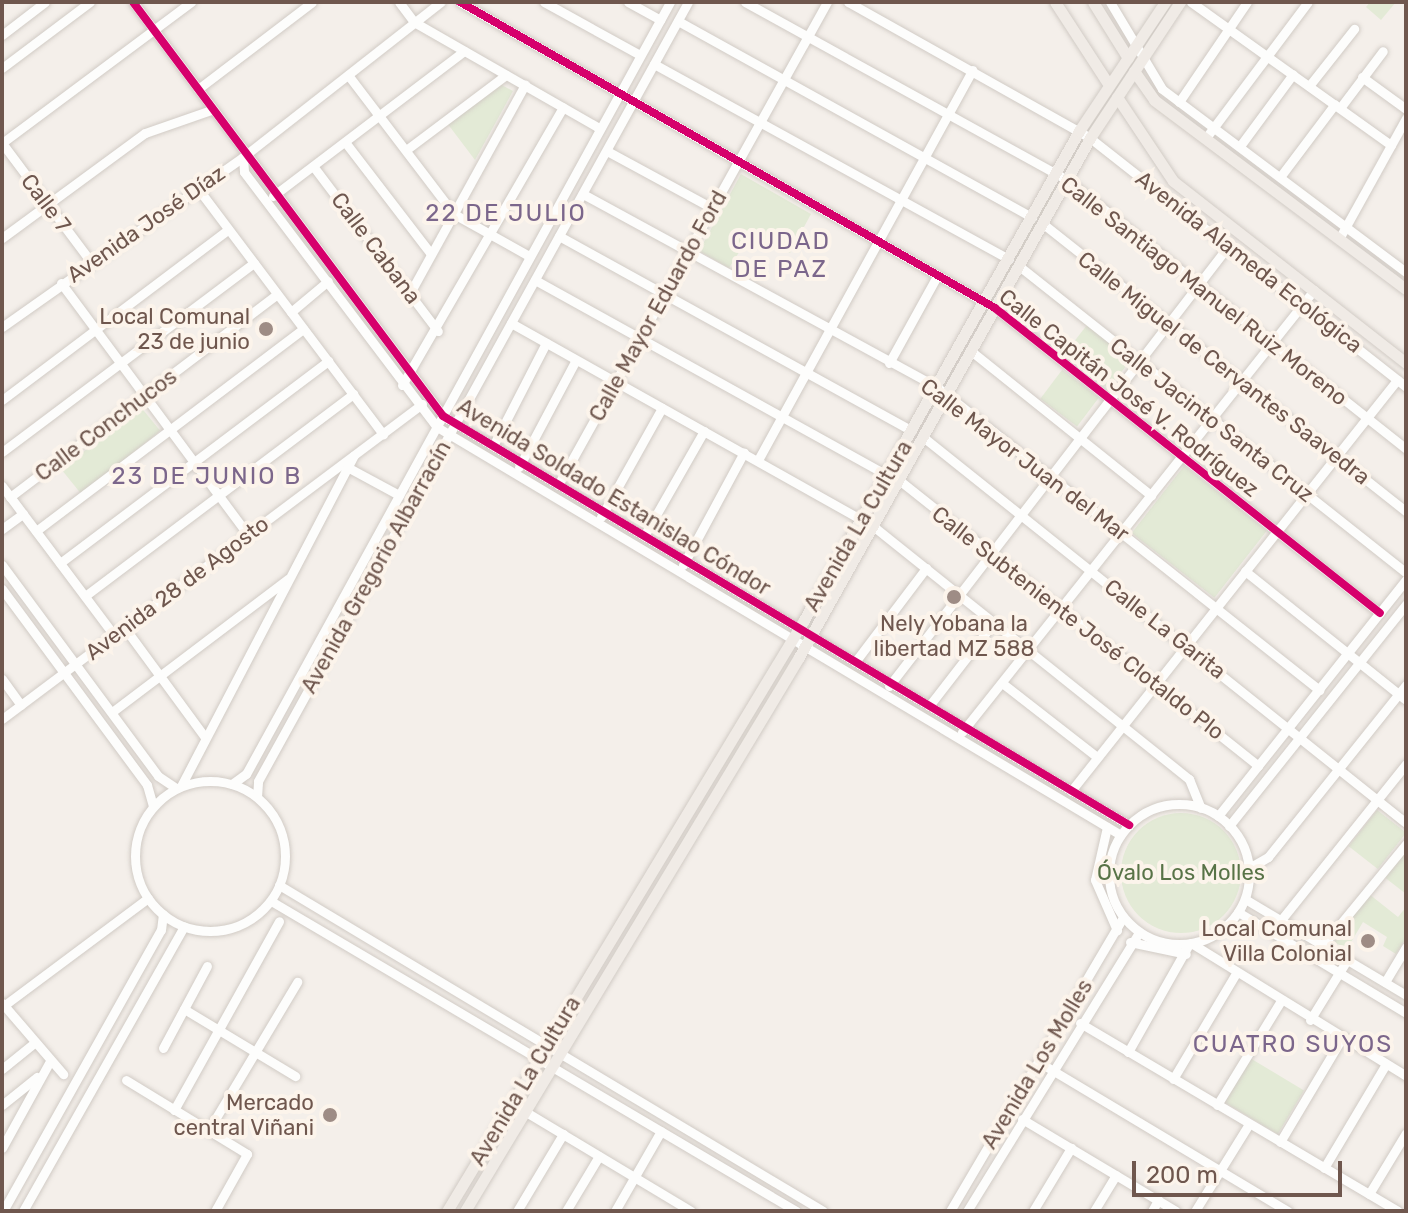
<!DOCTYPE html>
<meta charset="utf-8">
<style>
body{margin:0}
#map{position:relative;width:1408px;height:1213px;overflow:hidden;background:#f4efea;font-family:Rubik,sans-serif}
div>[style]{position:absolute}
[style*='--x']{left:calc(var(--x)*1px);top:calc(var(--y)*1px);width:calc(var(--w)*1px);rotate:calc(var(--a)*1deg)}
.green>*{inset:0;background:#e3ead6;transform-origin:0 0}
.round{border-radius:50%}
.roads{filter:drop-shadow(0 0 2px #d1cbc5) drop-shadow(0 0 2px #d1cbc5)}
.minor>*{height:9px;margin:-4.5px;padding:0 4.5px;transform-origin:4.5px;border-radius:4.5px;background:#fdfdfc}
.minor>.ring{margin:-4.5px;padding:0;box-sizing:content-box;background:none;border:9px solid #fdfdfc;border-radius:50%}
.major>*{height:11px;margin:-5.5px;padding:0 5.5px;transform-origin:5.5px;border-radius:5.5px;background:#f0ebe6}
.cycleway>*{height:8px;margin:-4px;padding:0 4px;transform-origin:4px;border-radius:4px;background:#d6006c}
.dots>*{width:22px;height:22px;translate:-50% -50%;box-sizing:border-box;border:4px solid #fcf4eb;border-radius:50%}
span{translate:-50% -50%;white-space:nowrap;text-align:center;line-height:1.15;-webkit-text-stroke:8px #fcf4eb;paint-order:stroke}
.street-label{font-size:22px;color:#6f574e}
.poi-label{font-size:22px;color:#6f574e}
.right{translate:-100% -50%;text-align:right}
.park-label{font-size:22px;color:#587347}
.neighbourhood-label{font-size:24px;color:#7b668b;letter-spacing:2px}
.frame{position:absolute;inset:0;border:4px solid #6f574e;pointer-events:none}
.scale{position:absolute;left:1132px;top:1161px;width:210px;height:36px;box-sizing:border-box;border:4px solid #6f574e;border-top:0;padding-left:10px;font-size:24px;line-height:28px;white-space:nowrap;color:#6f574e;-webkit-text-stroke:6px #fcf4eb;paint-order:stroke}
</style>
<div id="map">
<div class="green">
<i style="clip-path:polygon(1370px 2px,1396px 2px,1381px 20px,1366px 7px)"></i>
<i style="clip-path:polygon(500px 84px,513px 91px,475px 160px,447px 123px)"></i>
<i style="clip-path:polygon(741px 174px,811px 214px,790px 253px,752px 232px,729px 268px,699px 251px)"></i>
<i style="left:1087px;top:325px;width:56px;height:37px;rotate:38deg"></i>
<i style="left:1062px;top:370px;width:46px;height:36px;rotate:37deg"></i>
<i style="left:140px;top:406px;width:32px;height:101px;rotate:51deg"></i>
<i style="left:1184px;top:466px;width:105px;height:85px;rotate:38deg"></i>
<i style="left:1377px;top:810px;width:37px;height:46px;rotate:38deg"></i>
<i class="round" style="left:1121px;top:813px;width:120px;height:120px"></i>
<i style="clip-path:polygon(1406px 849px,1406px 894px,1383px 876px)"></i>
<i style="clip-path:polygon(1369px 894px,1398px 917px,1406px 907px,1406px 938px,1396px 954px,1383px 946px,1387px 937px,1363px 922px,1347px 949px,1334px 942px)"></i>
<i style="left:1250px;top:1058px;width:63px;height:51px;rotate:31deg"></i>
</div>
<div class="roads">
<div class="minor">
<i style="--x:133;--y:2;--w:517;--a:53.17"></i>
<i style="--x:443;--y:416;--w:799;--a:30.8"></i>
<i style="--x:399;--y:2;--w:25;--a:53"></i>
<i style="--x:414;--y:22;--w:213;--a:29.8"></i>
<i style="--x:460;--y:2;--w:616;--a:29.77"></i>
<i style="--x:995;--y:308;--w:491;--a:38.4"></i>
<i style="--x:544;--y:2;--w:110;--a:28.9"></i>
<i style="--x:628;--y:2;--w:37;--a:29"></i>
<i style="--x:745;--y:2;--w:368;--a:28.9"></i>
<i style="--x:1067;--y:180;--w:433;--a:38.4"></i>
<i style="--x:848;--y:2;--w:278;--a:29.3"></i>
<i style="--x:1090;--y:138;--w:402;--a:38.2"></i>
<i style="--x:1110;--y:2;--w:101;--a:59.1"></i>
<i style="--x:1162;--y:89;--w:305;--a:36.9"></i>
<i style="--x:1191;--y:2;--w:246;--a:35.6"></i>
<i style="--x:678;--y:21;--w:405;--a:29"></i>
<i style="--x:2;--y:35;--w:54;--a:-37.5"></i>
<i style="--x:654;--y:64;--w:405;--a:28.8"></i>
<i style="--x:2;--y:68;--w:110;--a:-36.9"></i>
<i style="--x:348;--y:75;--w:175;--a:52.7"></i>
<i style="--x:454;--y:214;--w:86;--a:29.2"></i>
<i style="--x:1362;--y:77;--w:54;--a:36"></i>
<i style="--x:1309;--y:86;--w:73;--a:-51.7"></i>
<i style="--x:198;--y:89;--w:143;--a:-37.3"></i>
<i style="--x:1179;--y:102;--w:121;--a:-55.8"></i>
<i style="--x:1340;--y:108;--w:71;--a:-53"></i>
<i style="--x:1205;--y:139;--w:171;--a:-53.1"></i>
<i style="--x:345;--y:142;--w:141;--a:52.5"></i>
<i style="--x:2;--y:143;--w:236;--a:-36.7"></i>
<i style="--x:2;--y:143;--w:149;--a:53.2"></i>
<i style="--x:1240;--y:146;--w:89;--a:-53.6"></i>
<i style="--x:406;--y:150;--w:125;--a:-36.9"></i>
<i style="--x:607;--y:151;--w:119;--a:28.5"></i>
<i style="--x:243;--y:157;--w:15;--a:86"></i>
<i style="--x:244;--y:172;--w:320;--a:52.9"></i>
<i style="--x:437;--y:427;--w:796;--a:30.82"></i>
<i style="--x:313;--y:166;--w:207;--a:52.9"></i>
<i style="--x:1280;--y:177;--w:91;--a:-53"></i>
<i style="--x:196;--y:186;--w:311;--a:53"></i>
<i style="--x:583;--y:194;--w:403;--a:28.6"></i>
<i style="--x:937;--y:387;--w:488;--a:38.4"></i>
<i style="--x:273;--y:196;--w:240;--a:-37.2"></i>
<i style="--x:1042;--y:223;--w:465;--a:38.4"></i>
<i style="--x:559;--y:236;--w:403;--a:28.9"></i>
<i style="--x:2;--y:238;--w:177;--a:-36.3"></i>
<i style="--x:145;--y:133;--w:70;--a:-19.2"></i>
<i style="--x:1339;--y:239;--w:138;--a:-61"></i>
<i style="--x:1019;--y:266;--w:494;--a:38.4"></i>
<i style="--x:535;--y:280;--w:402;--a:29"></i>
<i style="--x:61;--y:283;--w:314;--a:53.4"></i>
<i style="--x:410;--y:293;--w:238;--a:-61.1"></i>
<i style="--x:291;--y:312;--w:48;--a:-40"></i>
<i style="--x:511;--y:323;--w:415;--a:29.3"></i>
<i style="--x:873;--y:526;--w:405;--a:38.7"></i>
<i style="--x:1189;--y:779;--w:31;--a:68"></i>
<i style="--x:2;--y:327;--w:295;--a:-35.2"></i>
<i style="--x:243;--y:157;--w:251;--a:-38.1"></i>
<i style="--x:971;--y:351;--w:231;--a:38.7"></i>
<i style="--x:889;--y:363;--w:99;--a:-61.1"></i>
<i style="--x:402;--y:385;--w:321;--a:-59.9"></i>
<i style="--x:2;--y:400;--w:283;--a:-37"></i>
<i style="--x:923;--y:437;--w:618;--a:38.63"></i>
<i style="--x:493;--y:446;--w:116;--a:-62.8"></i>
<i style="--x:2;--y:452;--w:315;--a:-36.9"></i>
<i style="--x:758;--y:460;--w:445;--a:-61.2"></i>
<i style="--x:519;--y:467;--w:121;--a:-62"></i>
<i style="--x:349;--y:468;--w:57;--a:28.4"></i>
<i style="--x:899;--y:480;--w:459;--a:38.5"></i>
<i style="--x:558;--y:485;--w:553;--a:-60.88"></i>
<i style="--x:2;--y:486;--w:186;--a:53.1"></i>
<i style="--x:10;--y:497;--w:335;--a:-37.2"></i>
<i style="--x:601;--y:517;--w:125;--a:-60.8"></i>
<i style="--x:2;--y:529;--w:26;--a:-36"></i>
<i style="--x:36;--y:531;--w:335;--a:-37.1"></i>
<i style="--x:644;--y:536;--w:121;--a:-60.3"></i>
<i style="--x:60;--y:563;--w:336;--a:-37"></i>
<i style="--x:2;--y:565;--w:262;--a:53.5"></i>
<i style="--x:158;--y:776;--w:22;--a:34"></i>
<i style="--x:683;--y:565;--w:128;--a:-61.6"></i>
<i style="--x:1245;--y:571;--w:206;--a:38.7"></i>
<i style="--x:2;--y:589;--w:244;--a:53.5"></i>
<i style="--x:147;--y:785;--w:22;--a:74"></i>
<i style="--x:85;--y:596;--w:336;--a:-37"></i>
<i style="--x:124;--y:627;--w:135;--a:53.7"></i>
<i style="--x:855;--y:662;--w:118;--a:-52.9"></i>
<i style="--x:2;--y:679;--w:32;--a:54"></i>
<i style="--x:1002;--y:683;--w:120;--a:37.9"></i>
<i style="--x:889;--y:686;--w:557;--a:-52.37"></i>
<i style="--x:929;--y:706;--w:106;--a:-52.3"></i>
<i style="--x:112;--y:712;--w:221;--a:-37.1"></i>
<i style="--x:2;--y:719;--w:525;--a:-36.87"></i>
<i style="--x:962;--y:732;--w:565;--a:-51.47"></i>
<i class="ring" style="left:135px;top:781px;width:141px;height:141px"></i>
<i style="--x:232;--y:784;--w:17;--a:-36"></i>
<i style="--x:246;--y:774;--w:881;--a:-61.22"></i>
<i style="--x:181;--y:786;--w:373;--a:-62.4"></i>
<i style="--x:1071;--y:791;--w:525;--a:-51.58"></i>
<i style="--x:257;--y:797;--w:16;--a:-86"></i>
<i style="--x:258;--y:781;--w:890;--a:-61.1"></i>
<i class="ring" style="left:1109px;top:804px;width:131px;height:131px"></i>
<i style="--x:1218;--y:816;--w:302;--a:-51.5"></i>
<i style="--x:1229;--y:826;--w:284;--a:-51.4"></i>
<i style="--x:1107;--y:827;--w:54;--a:102.8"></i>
<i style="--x:1095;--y:880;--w:55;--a:66.3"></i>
<i style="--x:1249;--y:868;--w:22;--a:-30"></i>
<i style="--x:1268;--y:857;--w:221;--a:-51.3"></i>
<i style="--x:279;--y:885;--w:634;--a:30.93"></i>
<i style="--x:1245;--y:899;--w:187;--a:30.8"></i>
<i style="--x:271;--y:901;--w:610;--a:30.56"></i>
<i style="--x:1238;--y:912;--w:196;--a:31"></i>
<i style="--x:1281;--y:920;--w:200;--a:-51.3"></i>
<i style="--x:1130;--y:942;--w:57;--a:12.1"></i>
<i style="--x:1191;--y:943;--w:253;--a:31.7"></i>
<i style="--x:1323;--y:945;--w:131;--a:-50.6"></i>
<i style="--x:1385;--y:982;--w:41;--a:-59"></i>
<i style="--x:2;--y:1003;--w:94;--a:49.3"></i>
<i style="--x:2;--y:1007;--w:182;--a:-36.7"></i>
<i style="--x:184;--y:1009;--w:130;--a:31.1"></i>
<i style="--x:1310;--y:1020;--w:70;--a:-58.3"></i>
<i style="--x:1080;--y:1023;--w:369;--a:30.6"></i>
<i style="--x:163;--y:1048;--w:93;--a:-61.8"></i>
<i style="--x:1128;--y:1052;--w:124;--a:-60.5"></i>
<i style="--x:1047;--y:1067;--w:281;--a:30.9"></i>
<i style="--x:2;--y:1069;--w:41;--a:-39.1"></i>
<i style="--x:1173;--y:1079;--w:121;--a:-59.2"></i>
<i style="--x:126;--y:1080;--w:142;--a:31.4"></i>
<i style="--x:247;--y:1154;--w:65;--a:119.3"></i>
<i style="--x:511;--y:1103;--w:210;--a:31"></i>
<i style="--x:2;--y:1105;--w:45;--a:-38.7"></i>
<i style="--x:1217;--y:1105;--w:121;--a:-58.5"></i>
<i style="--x:174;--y:1110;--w:216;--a:-60.9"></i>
<i style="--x:1022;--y:1119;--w:179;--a:30.9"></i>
<i style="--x:208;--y:1131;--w:174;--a:-59.1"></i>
<i style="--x:1280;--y:1142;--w:121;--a:-59.2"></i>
<i style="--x:2;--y:1148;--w:97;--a:-61.1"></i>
<i style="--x:1324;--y:1168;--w:121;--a:-59.2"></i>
<i style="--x:1369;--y:1194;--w:71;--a:-58.8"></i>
<i style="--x:3;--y:1211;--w:322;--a:-60.7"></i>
<i style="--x:161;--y:930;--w:16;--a:-83"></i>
<i style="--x:23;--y:1211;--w:327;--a:-60.5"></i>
<i style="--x:517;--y:1211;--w:90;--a:-59.1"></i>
<i style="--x:566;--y:1211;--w:64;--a:-59"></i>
<i style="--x:615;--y:1211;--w:92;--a:-60.1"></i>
<i style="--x:950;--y:1211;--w:341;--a:-59.5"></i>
<i style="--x:967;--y:1211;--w:328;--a:-58.3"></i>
<i style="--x:1033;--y:1211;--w:74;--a:-58.9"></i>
<i style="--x:1094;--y:1211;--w:42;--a:-58.6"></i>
<i style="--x:1152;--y:1211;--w:13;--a:-61"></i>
<i style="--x:1195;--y:1211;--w:102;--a:-58.2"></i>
</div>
<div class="major">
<i style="--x:1055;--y:2;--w:99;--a:57"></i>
<i style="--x:1093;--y:2;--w:66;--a:58"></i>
<i style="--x:1134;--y:71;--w:35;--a:55"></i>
<i style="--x:1154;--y:100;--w:315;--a:36.9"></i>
<i style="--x:1117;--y:97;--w:101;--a:56.3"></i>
<i style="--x:1173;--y:181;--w:296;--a:38"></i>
<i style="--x:447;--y:1211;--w:690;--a:-58.87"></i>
<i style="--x:804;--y:620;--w:561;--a:-60.65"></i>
<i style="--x:1079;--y:131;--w:155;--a:-56.3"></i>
<i style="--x:465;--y:1211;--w:647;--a:-58.91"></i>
<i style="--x:799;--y:657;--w:595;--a:-60.72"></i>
<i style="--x:1090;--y:138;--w:163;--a:-56.5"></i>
</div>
</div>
<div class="cycleway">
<i style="--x:133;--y:2;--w:517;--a:53.17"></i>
<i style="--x:443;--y:416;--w:799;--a:30.8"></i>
<i style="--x:460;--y:2;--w:616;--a:29.77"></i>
<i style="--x:995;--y:308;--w:491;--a:38.4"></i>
</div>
<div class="dots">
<i style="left:266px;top:329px;background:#9e8c85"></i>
<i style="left:954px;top:597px;background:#9e8c85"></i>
<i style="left:1368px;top:941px;background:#9e8c85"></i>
<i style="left:330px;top:1115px;background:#9e8c85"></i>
</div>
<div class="street-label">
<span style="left:46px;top:203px;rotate:53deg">Calle 7</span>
<span style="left:146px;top:224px;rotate:-35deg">Avenida José Díaz</span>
<span style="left:376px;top:248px;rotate:53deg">Calle Cabana</span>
<span style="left:1249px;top:262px;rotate:38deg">Avenida Alameda Ecológica</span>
<span style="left:1204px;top:291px;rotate:38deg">Calle Santiago Manuel Ruiz Moreno</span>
<span style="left:658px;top:306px;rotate:-61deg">Calle Mayor Eduardo Ford</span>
<span style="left:1224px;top:368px;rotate:38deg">Calle Miguel de Cervantes Saavedra</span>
<span style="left:1129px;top:393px;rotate:38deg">Calle Capitán José V. Rodríguez</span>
<span style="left:1212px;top:420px;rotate:38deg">Calle Jacinto Santa Cruz</span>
<span style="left:106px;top:425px;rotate:-37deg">Calle Conchucos</span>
<span style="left:1025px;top:460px;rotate:37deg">Calle Mayor Juan del Mar</span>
<span style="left:614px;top:497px;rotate:31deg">Avenida Soldado Estanislao Cóndor</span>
<span style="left:858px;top:526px;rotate:-60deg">Avenida La Cultura</span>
<span style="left:376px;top:567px;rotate:-61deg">Avenida Gregorio Albarracín</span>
<span style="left:177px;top:588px;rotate:-37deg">Avenida 28 de Agosto</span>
<span style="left:1078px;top:623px;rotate:38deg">Calle Subteniente José Clotaldo Plo</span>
<span style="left:1165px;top:629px;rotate:38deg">Calle La Garita</span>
<span style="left:1037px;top:1064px;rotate:-59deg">Avenida Los Molles</span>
<span style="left:525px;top:1081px;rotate:-59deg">Avenida La Cultura</span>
</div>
<div class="poi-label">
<span class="right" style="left:250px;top:329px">Local Comunal<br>23 de junio</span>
<span style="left:954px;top:636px">Nely Yobana la<br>libertad MZ 588</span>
<span class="right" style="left:1352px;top:941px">Local Comunal<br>Villa Colonial</span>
<span class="right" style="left:314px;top:1115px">Mercado<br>central Viñani</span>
</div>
<div class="park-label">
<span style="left:1181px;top:873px">Óvalo Los Molles</span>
</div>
<div class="neighbourhood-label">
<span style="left:506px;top:214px">22 DE JULIO</span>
<span style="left:781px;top:256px">CIUDAD<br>DE PAZ</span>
<span style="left:207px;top:477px">23 DE JUNIO B</span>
<span style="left:1293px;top:1045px">CUATRO SUYOS</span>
</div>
<div class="frame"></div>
<div class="scale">200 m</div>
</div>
